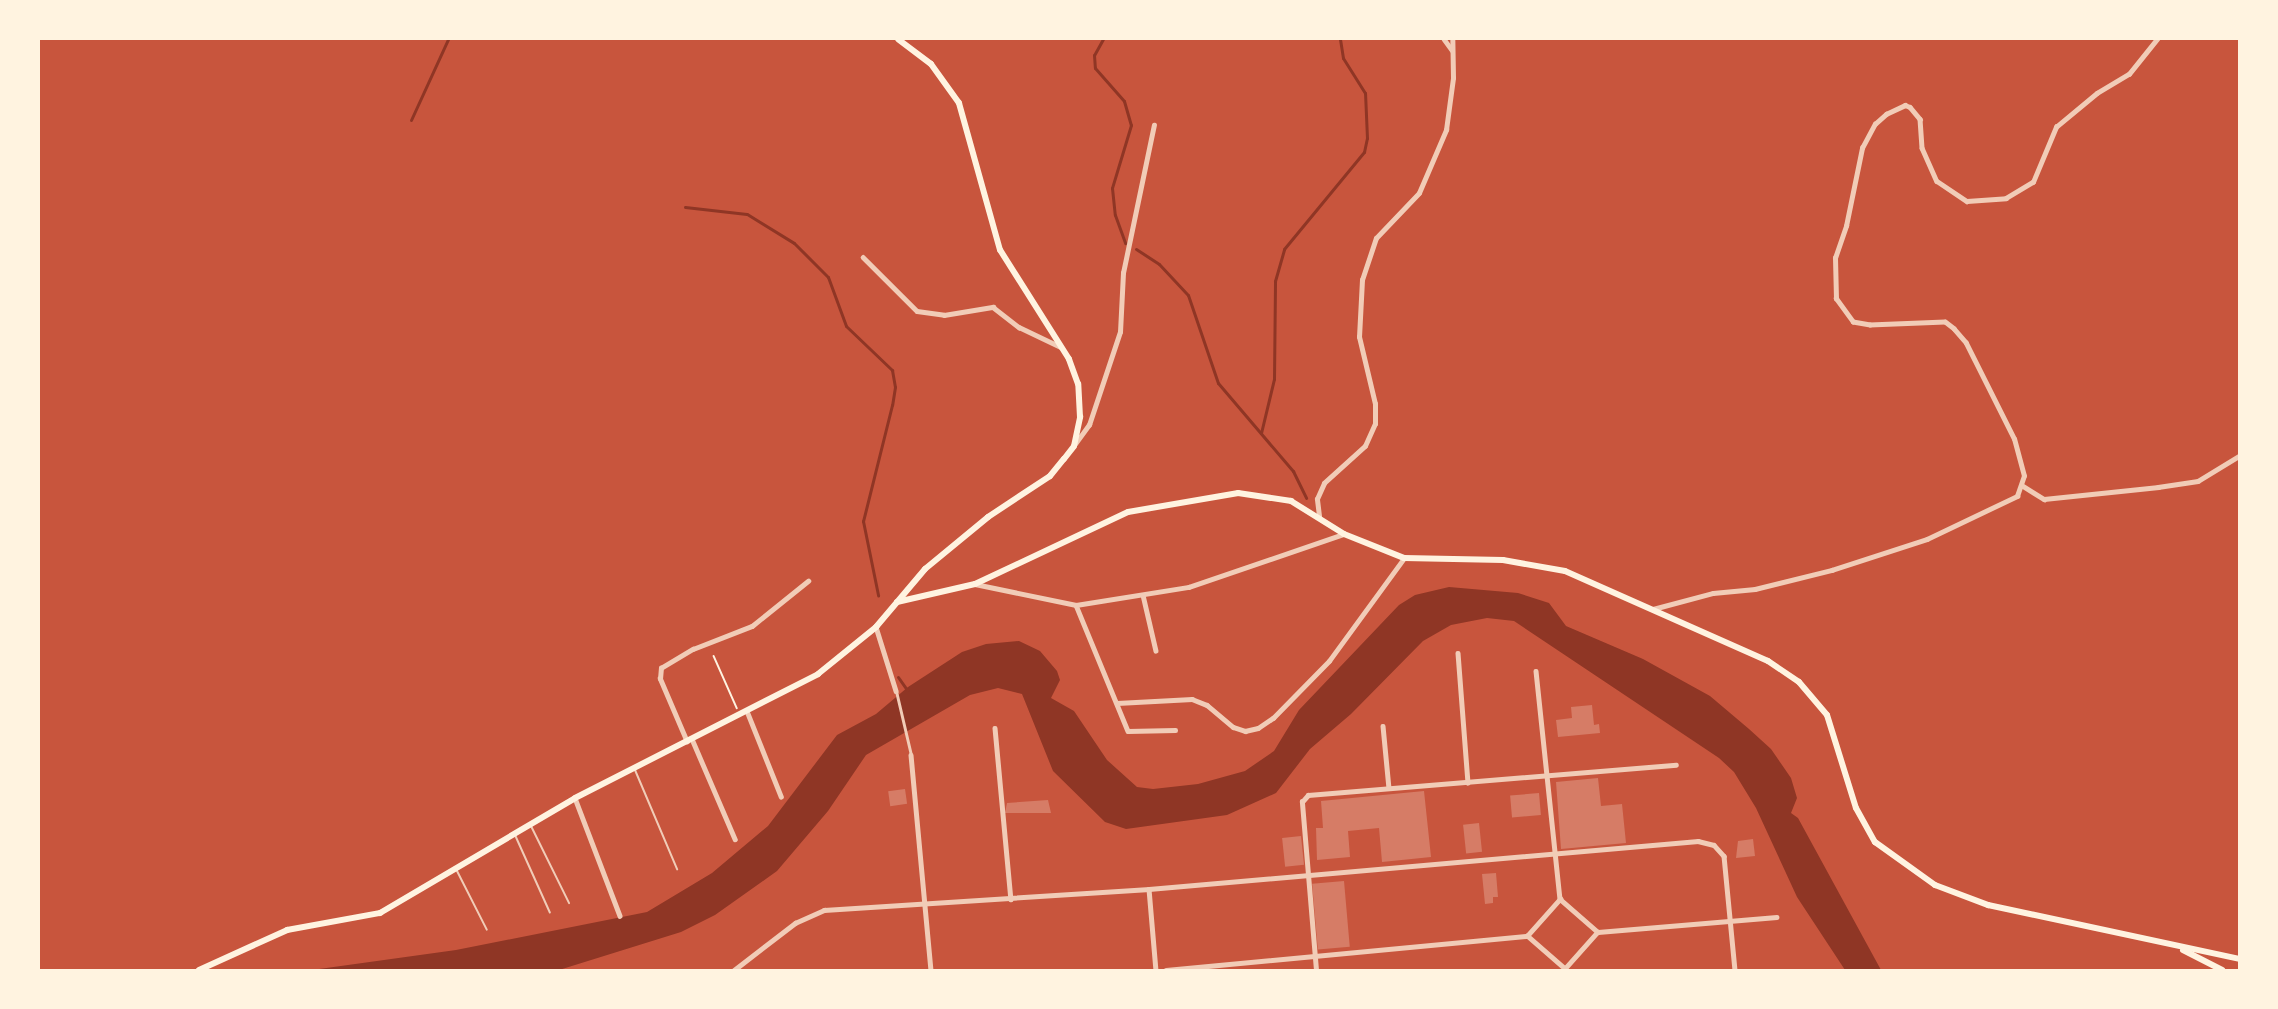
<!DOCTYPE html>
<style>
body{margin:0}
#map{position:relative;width:2278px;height:1009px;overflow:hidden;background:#c8553d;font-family:Montserrat,sans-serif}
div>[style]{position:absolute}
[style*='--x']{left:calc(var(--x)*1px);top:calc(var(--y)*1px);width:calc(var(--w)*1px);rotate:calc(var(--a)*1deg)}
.water>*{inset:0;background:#8f3625}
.stream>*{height:3px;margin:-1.5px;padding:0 1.5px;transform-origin:1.5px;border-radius:1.5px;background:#8f3625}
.building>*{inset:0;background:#d67c66;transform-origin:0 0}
.path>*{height:1.5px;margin:-0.75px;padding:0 0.75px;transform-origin:0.75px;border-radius:0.75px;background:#fff3e0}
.service>*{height:2px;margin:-1px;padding:0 1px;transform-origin:1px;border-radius:1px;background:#f1ccb7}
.pedestrian>*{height:3px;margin:-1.5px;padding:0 1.5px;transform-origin:1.5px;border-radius:1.5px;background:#f1ccb7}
.minor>*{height:4.5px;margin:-2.25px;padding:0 2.25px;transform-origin:2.25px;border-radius:2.25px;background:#f1ccb7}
.secondary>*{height:6px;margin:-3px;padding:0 3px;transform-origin:3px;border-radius:3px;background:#fff3e0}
span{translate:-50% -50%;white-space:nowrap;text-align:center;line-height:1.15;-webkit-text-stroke:6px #fff3e0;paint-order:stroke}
.frame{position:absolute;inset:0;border:40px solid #fff3e0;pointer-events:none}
</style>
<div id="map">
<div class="water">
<i style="clip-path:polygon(1449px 587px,1518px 593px,1549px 603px,1566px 626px,1643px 659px,1710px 696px,1749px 729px,1771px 749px,1791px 778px,1797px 798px,1791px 813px,1798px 818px,1881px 970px,1845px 970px,1797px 897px,1756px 808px,1734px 772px,1719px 758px,1514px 621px,1487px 618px,1451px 625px,1423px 641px,1351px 714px,1310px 749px,1276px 793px,1227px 815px,1126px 829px,1105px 822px,1053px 771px,1022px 694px,998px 688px,970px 695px,866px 755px,828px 811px,777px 871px,715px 915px,681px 932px,559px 970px,312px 970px,456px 950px,647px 912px,712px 873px,768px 826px,837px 735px,876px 714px,908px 687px,962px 652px,986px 644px,1019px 641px,1040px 651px,1057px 671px,1060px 680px,1051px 698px,1074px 711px,1107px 760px,1137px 787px,1153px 789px,1198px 784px,1245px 771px,1274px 751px,1299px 710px,1399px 605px,1415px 595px)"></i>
</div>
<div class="stream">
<i style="--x:1103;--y:39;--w:18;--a:119"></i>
<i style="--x:1094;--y:55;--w:13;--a:86"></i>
<i style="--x:1095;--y:68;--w:44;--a:48.7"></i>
<i style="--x:1124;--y:101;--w:25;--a:74"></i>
<i style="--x:1131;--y:125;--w:66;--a:106.8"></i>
<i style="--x:1112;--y:188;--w:27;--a:84"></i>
<i style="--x:1115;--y:215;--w:30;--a:70"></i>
<i style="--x:411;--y:120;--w:89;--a:-65.4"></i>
<i style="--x:685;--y:207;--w:62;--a:6.4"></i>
<i style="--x:747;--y:214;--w:55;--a:31.7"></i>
<i style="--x:794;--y:243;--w:48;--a:45"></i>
<i style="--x:828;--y:277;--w:52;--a:69.8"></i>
<i style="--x:846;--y:326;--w:64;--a:43.7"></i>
<i style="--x:892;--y:370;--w:17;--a:80"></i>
<i style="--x:895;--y:387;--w:18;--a:99"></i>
<i style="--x:892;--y:405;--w:120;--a:104"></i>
<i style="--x:863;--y:521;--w:76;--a:78.5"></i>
<i style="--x:1136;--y:249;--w:27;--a:33"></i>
<i style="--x:1159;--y:264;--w:42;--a:46.9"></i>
<i style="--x:1188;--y:295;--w:93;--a:71.2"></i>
<i style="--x:1218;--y:383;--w:116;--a:49.6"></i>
<i style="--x:1293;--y:471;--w:30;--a:64"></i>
<i style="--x:1261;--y:433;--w:56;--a:-76.5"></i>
<i style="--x:1274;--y:379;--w:98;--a:-89.4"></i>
<i style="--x:1275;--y:281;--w:33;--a:-74"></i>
<i style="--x:1284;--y:249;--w:126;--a:-50.5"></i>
<i style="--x:1364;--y:152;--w:14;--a:-78"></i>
<i style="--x:1367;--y:138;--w:45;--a:-92.5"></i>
<i style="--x:1365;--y:93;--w:41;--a:-122.2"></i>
<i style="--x:1343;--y:58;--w:19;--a:-99"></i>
<i style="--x:898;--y:677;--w:16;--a:55"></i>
</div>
<div class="building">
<i style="clip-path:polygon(1592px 705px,1594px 725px,1599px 724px,1600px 733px,1558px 737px,1556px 720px,1572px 718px,1571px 707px)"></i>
<i style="clip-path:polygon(1598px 778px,1601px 806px,1622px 804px,1626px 843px,1561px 849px,1556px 782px)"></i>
<i style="left:905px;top:789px;width:15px;height:17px;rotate:82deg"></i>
<i style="clip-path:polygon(1424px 791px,1431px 857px,1382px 862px,1379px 828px,1348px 831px,1350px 857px,1317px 860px,1316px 828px,1323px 828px,1321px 801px)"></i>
<i style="left:1539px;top:793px;width:22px;height:29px;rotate:85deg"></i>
<i style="clip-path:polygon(1048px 800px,1051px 813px,1005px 813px,1007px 803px)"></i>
<i style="left:1479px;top:823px;width:29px;height:16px;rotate:84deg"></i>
<i style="left:1301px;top:836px;width:29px;height:19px;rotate:84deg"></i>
<i style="clip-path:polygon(1753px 839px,1755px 856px,1736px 858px,1738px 841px)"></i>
<i style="clip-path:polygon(1496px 873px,1498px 897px,1493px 897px,1493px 903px,1485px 904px,1482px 874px)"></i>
<i style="left:1344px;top:881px;width:66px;height:32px;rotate:85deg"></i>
</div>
<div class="path">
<i style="--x:714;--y:656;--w:57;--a:66.1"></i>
</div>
<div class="service">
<i style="--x:635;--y:770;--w:108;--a:67"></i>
<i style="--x:531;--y:826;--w:86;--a:63.7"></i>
<i style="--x:515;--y:835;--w:85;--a:65.8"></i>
<i style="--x:456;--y:869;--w:68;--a:63.1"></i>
</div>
<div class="pedestrian">
<i style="--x:896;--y:691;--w:66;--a:76.8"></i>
</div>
<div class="minor">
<i style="--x:1444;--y:39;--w:14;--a:54"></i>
<i style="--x:863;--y:257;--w:76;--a:45"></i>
<i style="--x:917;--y:311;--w:27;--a:8"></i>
<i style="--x:944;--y:315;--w:50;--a:-9.3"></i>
<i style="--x:993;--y:307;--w:33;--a:38"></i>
<i style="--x:1019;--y:327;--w:47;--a:25.5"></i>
<i style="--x:1075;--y:444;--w:24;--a:-54"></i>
<i style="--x:1089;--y:425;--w:98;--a:-71.6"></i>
<i style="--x:1120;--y:332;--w:59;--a:-87.1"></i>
<i style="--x:1123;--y:273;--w:151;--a:-78.2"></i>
<i style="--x:2023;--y:486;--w:25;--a:32"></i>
<i style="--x:2044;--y:499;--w:115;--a:-6"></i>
<i style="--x:2158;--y:487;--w:40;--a:-8.5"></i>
<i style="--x:2198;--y:481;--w:48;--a:-31.4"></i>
<i style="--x:1319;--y:516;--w:17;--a:-97"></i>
<i style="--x:1317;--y:499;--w:17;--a:-66"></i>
<i style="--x:1324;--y:483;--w:55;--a:-42.1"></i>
<i style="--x:1365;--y:446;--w:24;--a:-66"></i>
<i style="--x:1375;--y:424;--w:20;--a:-90"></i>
<i style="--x:1375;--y:404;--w:69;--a:-103.4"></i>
<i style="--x:1359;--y:337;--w:57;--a:-87"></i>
<i style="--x:1362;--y:280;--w:44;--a:-71.6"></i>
<i style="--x:1376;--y:238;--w:62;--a:-46.3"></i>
<i style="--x:1419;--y:193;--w:69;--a:-66.8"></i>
<i style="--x:1446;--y:130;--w:52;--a:-82.3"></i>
<i style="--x:1453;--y:78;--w:39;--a:-91"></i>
<i style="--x:975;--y:584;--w:103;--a:11.7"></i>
<i style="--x:1076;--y:605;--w:114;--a:-9.1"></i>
<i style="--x:1189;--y:587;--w:164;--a:-18.9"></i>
<i style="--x:1143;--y:595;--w:57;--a:76.9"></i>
<i style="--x:1076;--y:605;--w:136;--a:67.6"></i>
<i style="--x:1128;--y:731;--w:47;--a:-1.2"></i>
<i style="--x:1653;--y:609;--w:62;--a:-14.9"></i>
<i style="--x:1713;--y:593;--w:42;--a:-5.4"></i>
<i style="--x:1755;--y:589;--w:79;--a:-13.9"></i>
<i style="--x:1832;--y:570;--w:100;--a:-18.1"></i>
<i style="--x:1927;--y:539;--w:100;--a:-25.5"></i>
<i style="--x:2017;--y:496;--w:21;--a:-71"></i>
<i style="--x:2024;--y:476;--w:38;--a:-105"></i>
<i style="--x:2014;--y:439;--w:107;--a:-116.6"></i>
<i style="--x:1966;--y:343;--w:18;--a:-131"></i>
<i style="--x:1954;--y:329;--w:11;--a:-142"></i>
<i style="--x:1945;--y:322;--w:75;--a:177.7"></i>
<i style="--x:1870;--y:325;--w:17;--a:-170"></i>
<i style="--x:1853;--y:322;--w:29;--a:-126"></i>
<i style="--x:1836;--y:299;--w:41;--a:-91.4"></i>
<i style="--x:1835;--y:258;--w:34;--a:-71"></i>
<i style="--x:1846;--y:226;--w:80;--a:-78.4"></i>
<i style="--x:1862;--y:148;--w:27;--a:-62"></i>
<i style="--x:1875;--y:124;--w:15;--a:-42"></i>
<i style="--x:1886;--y:114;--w:21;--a:-25"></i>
<i style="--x:1905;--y:105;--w:5;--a:22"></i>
<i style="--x:1910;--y:107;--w:16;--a:50"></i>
<i style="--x:1920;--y:119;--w:29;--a:86"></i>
<i style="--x:1922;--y:148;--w:36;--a:66"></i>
<i style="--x:1937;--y:181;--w:36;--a:34"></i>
<i style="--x:1967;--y:201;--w:39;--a:-4"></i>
<i style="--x:2006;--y:198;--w:31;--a:-31"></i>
<i style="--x:2033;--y:182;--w:60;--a:-67.3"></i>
<i style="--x:2056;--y:127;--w:53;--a:-39.7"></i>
<i style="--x:2097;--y:93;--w:37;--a:-31"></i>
<i style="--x:2129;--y:74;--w:45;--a:-51.3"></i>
<i style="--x:876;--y:627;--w:67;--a:72.6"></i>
<i style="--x:1458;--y:653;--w:130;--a:85.6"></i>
<i style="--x:1536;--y:671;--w:229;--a:84"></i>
<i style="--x:1117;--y:703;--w:75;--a:-3.1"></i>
<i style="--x:1192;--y:699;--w:16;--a:22"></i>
<i style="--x:1207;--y:705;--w:34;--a:40"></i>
<i style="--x:1233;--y:727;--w:13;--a:18"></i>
<i style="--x:1245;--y:731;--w:13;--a:-13"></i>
<i style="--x:1258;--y:728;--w:18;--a:-34"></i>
<i style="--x:1273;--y:718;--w:80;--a:-45.5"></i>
<i style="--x:1329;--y:661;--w:127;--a:-53.9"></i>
<i style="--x:747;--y:711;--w:92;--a:68.2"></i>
<i style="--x:1383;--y:726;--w:62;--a:84.5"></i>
<i style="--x:995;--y:728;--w:172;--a:84.7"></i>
<i style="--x:692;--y:739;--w:109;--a:66.7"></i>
<i style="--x:687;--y:742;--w:69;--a:-113.2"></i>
<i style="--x:660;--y:679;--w:11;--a:-85"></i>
<i style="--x:661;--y:668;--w:37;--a:-31"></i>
<i style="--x:693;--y:649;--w:63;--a:-21.3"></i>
<i style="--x:752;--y:626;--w:72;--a:-38.8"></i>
<i style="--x:911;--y:755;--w:216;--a:84.7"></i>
<i style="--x:575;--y:798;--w:126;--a:69.1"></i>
<i style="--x:1149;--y:889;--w:81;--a:85.1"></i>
<i style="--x:1560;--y:899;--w:50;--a:41"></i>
<i style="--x:1598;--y:932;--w:50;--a:131.7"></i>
<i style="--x:1565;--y:969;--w:50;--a:-139"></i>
<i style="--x:1527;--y:936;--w:50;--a:-48.3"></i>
<i style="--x:1598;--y:932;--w:179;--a:-4.8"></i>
<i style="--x:734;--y:970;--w:77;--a:-37.6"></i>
<i style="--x:795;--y:923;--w:32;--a:-24"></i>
<i style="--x:824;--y:910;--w:326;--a:-3.7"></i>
<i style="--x:1149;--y:889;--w:551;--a:-5"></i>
<i style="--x:1698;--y:841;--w:16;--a:14"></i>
<i style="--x:1714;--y:845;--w:15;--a:48"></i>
<i style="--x:1724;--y:856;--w:115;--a:84.5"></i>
<i style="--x:1166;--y:970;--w:363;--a:-5.4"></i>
<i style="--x:1316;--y:970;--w:169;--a:-94.8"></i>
<i style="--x:1302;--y:802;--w:9;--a:-49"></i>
<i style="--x:1308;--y:795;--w:369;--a:-4.7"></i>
</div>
<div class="secondary">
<i style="--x:897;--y:602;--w:80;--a:-13"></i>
<i style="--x:975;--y:584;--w:169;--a:-25.2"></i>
<i style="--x:1128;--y:512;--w:112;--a:-9.8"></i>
<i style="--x:1238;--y:493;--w:54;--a:8.6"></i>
<i style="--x:1291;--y:501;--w:62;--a:31.9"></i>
<i style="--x:1344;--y:534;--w:65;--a:21.8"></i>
<i style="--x:1404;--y:558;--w:99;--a:1.2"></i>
<i style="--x:1503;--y:560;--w:63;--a:10.1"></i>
<i style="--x:1565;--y:571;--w:222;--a:23.9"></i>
<i style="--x:1768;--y:661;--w:37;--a:34"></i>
<i style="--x:1799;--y:682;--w:43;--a:49.7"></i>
<i style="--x:1827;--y:715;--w:97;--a:72.7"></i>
<i style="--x:1856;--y:808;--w:39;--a:61"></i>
<i style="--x:1875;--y:842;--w:74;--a:35.6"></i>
<i style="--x:1935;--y:885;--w:57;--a:20.7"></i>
<i style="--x:1988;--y:905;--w:257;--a:12.1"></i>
<i style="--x:2183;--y:950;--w:44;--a:27.1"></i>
<i style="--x:199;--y:970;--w:97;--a:-24.4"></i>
<i style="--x:287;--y:930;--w:95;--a:-10.4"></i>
<i style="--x:380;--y:913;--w:226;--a:-30.5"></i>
<i style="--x:575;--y:798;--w:273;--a:-27"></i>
<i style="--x:818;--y:674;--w:75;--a:-39"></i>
<i style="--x:876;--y:627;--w:76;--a:-49.8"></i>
<i style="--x:925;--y:569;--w:82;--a:-39.5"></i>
<i style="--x:988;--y:517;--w:74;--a:-33.5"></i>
<i style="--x:1050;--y:476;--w:22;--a:-51"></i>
<i style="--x:1064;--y:459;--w:16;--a:-52"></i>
<i style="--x:1074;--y:446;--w:30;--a:-78"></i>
<i style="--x:1080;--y:417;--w:33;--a:-93"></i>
<i style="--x:1078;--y:384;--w:27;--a:-110"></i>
<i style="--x:1069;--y:359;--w:129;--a:-122.3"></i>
<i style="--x:1000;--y:250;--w:153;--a:-105.6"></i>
<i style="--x:959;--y:103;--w:48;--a:-125.7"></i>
<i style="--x:931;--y:64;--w:41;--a:-142.9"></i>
</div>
<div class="frame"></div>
</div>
